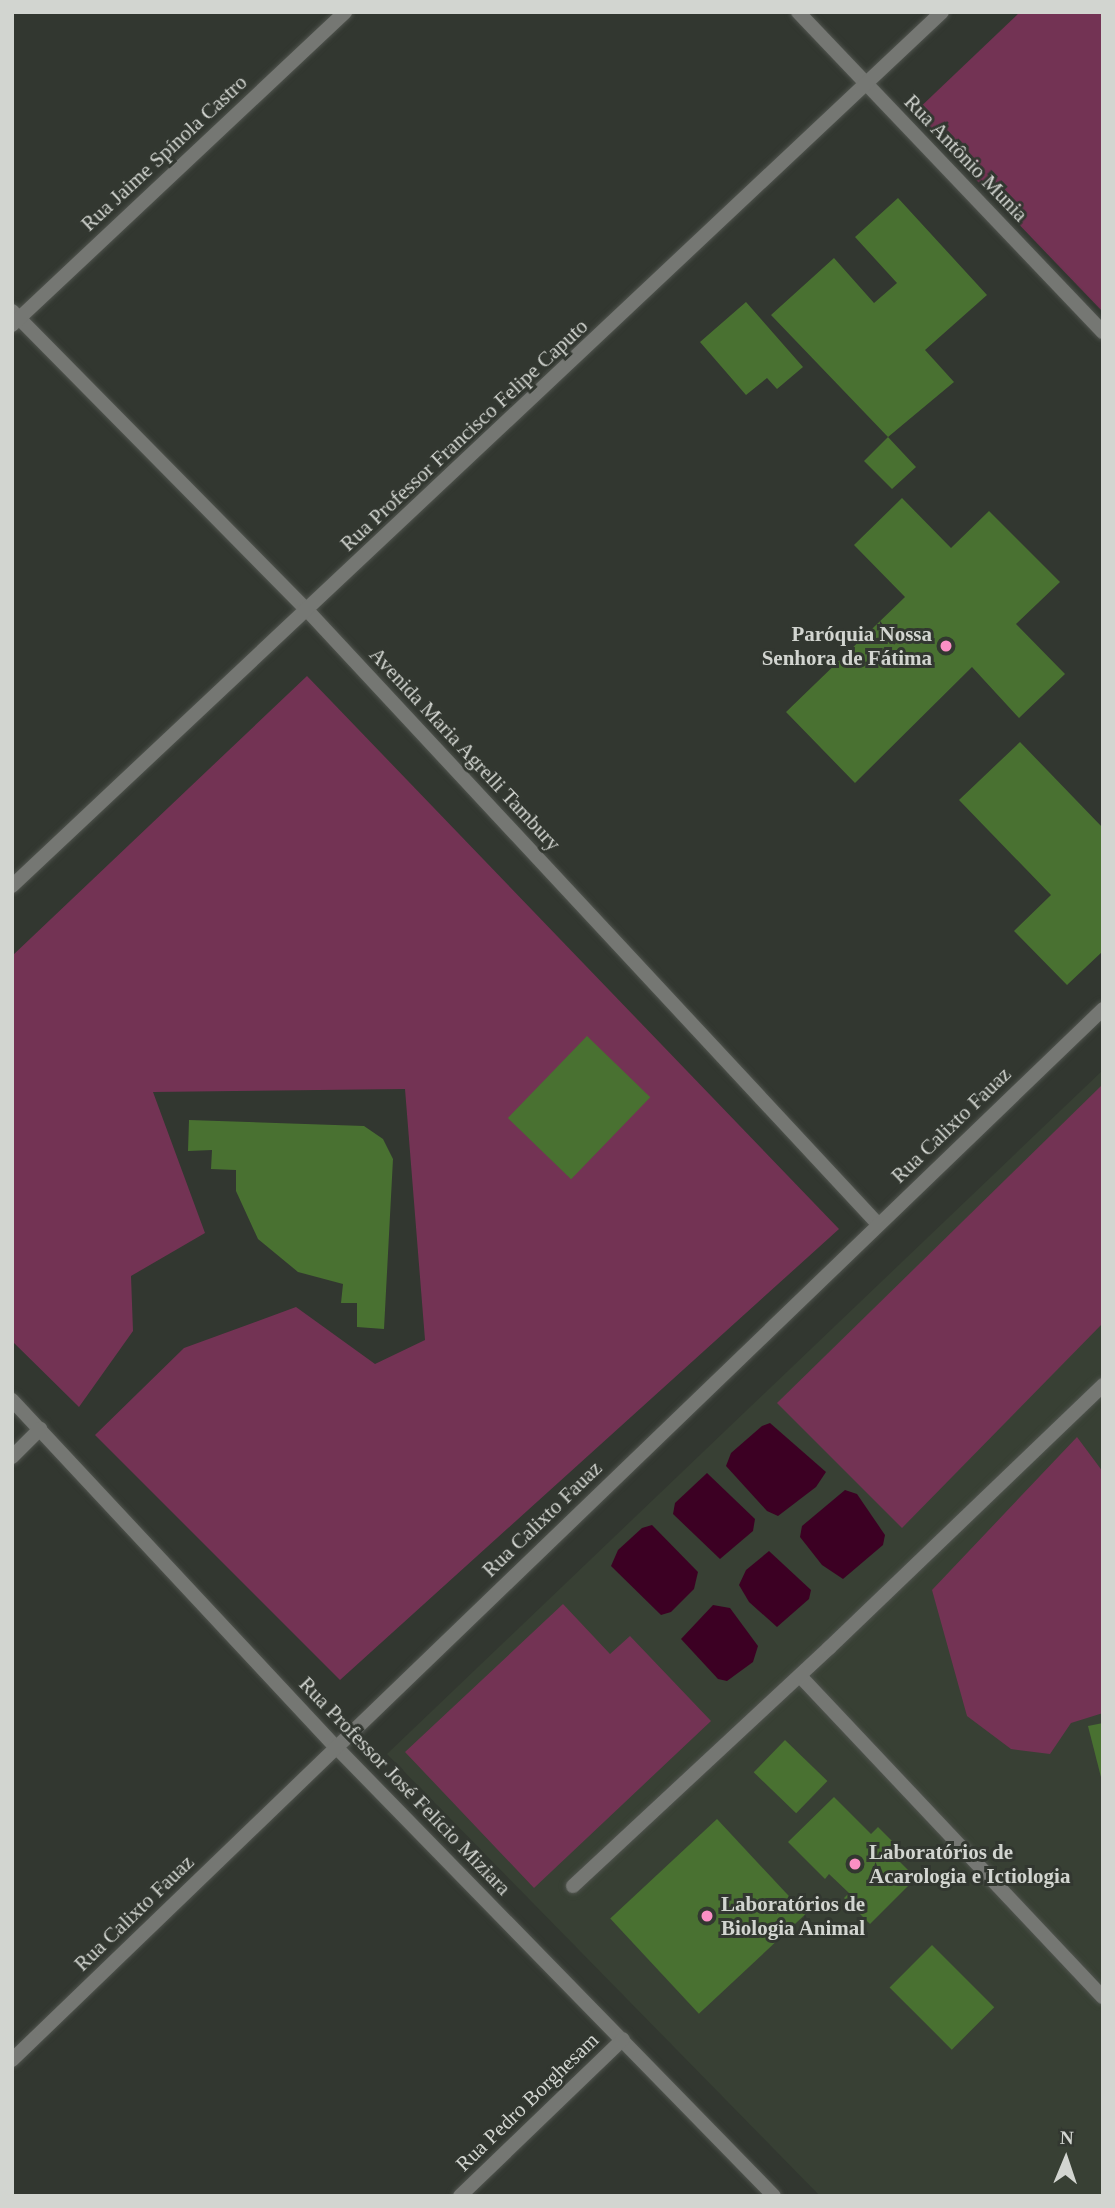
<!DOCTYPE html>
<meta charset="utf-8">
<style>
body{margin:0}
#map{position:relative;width:1115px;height:2208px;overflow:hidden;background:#323730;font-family:Georgia,serif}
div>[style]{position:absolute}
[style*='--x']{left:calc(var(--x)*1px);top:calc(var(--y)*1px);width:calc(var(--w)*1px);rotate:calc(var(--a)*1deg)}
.built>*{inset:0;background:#384034}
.green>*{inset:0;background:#733354}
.water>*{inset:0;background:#3c0023}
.building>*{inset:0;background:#497131;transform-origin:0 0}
.roads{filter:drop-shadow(0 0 2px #4f534d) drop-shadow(0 0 2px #4f534d)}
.service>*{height:14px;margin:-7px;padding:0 7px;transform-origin:7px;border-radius:7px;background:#757773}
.minor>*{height:14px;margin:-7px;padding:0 7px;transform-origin:7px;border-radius:7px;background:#757773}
.dots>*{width:19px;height:19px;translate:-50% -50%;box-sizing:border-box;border:4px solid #323730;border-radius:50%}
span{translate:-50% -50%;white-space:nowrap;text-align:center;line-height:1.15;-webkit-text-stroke:6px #323730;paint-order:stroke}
.street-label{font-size:21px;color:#d2d5d0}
.poi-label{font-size:21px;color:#d2d5d0;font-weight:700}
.right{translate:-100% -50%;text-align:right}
.left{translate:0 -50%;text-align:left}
.frame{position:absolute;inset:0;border:14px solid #d2d5d0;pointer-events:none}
.north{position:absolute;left:1031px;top:2124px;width:70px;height:70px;-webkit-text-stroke:5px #323730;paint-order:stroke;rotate:2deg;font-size:19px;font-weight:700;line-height:28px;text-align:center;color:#d2d5d0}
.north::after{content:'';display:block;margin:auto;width:24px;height:32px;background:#d2d5d0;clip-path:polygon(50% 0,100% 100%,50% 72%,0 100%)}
</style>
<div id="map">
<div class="built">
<i style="clip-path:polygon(1103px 1070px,1103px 2196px,820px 2196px,387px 1754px)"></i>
</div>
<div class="green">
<i style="clip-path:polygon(1020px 12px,1103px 12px,1103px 312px,913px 114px)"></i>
<i style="clip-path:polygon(307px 676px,839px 1229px,340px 1680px,95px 1435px,184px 1348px,296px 1307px,375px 1364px,425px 1340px,405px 1089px,153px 1092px,205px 1233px,131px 1276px,133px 1331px,79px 1407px,12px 1341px,12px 956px)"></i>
<i style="clip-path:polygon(1101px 1086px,1103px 1323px,902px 1528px,777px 1403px)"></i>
<i style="clip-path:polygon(1077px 1437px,1103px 1472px,1103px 1713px,1071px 1723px,1050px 1754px,1011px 1749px,967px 1716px,932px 1590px)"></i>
<i style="clip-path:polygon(563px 1604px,610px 1654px,630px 1636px,711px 1721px,534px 1888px,405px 1752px)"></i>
</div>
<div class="water">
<i style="clip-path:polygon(770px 1423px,826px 1472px,816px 1487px,778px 1516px,767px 1511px,726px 1466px,731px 1453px,762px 1426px)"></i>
<i style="clip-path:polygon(707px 1473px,755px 1519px,753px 1531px,720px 1559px,673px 1514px,675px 1503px)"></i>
<i style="clip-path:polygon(845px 1490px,857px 1494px,885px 1535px,883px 1545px,843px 1579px,822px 1565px,800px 1537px,802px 1526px)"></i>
<i style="clip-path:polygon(652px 1525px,698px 1572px,694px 1589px,671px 1612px,661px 1615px,611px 1566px,618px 1550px,642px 1528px)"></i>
<i style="clip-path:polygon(769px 1551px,811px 1590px,809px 1599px,777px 1627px,749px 1602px,739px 1585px,746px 1570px)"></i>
<i style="clip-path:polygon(713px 1605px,730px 1608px,758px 1646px,753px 1662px,727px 1681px,718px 1679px,681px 1639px)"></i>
</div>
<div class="building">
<i style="clip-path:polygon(898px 198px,987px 295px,925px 350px,954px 382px,888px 437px,916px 467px,892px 489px,864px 461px,888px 437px,771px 315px,834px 258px,874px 303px,897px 283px,855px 237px)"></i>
<i style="clip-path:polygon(746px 302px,803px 367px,777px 389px,767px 378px,746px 395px,700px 342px)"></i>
<i style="clip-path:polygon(902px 498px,951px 548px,989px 511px,1060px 582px,1016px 624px,1065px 674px,1019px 718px,972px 667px,855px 783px,786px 712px,905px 597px,854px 545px)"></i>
<i style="clip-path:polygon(1020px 742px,1103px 828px,1103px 951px,1067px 985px,1014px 931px,1051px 895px,959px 800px)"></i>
<i style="left:587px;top:1036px;width:88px;height:114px;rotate:44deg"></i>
<i style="clip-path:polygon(189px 1120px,364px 1126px,383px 1139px,393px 1159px,384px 1329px,357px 1327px,357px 1303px,341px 1303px,343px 1284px,298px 1272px,258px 1239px,236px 1191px,236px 1170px,211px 1169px,212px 1150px,188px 1151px)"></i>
<i style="clip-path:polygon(1103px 1723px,1103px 1781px,1102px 1781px,1088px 1726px)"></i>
<i style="left:785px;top:1740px;width:59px;height:45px;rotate:44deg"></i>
<i style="clip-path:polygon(834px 1797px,871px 1834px,878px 1827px,897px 1846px,891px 1853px,916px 1878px,870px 1924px,844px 1898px,849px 1893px,829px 1874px,825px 1879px,788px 1842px)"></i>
<i style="left:717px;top:1819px;width:130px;height:146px;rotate:47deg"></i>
<i style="left:932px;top:1945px;width:88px;height:60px;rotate:45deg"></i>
</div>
<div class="roads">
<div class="service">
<i style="--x:800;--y:1676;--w:441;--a:46.7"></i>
<i style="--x:573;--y:1886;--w:350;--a:-42.9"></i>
<i style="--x:829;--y:1648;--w:380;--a:-43.8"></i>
</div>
<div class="minor">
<i style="--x:798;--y:12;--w:442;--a:46.4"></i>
<i style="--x:12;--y:311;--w:420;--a:45.4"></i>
<i style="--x:307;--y:610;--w:838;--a:47.08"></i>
<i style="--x:12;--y:325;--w:457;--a:-43.2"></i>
<i style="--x:12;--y:886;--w:1276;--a:-43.22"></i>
<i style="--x:12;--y:1400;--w:475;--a:47"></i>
<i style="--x:336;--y:1747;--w:627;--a:45.71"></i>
<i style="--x:12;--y:1457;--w:40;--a:-45"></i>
<i style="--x:12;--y:2060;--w:1515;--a:-43.93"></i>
<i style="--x:460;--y:2196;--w:226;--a:-43.9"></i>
</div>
</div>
<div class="dots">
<i style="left:946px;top:646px;background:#fb8fc4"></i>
<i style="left:855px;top:1864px;background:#fb8fc4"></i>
<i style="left:707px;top:1916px;background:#fb8fc4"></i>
</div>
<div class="street-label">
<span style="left:164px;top:153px;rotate:-43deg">Rua Jaime Spínola Castro</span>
<span style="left:966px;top:158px;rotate:46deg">Rua Antônio Munia</span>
<span style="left:464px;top:435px;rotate:-43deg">Rua Professor Francisco Felipe Caputo</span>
<span style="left:465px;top:749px;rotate:47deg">Avenida Maria Agrelli Tambury</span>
<span style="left:951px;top:1125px;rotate:-44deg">Rua Calixto Fauaz</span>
<span style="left:542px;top:1519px;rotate:-44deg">Rua Calixto Fauaz</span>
<span style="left:405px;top:1786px;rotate:46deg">Rua Professor José Felício Miziara</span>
<span style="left:134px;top:1913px;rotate:-44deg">Rua Calixto Fauaz</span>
<span style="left:527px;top:2102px;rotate:-44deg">Rua Pedro Borghesam</span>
</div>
<div class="poi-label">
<span class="right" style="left:932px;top:646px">Paróquia Nossa<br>Senhora de Fátima</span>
<span class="left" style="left:869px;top:1864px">Laboratórios de<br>Acarologia e Ictiologia</span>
<span class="left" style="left:721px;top:1916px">Laboratórios de<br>Biologia Animal</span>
</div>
<div class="frame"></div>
<div class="north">N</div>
</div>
